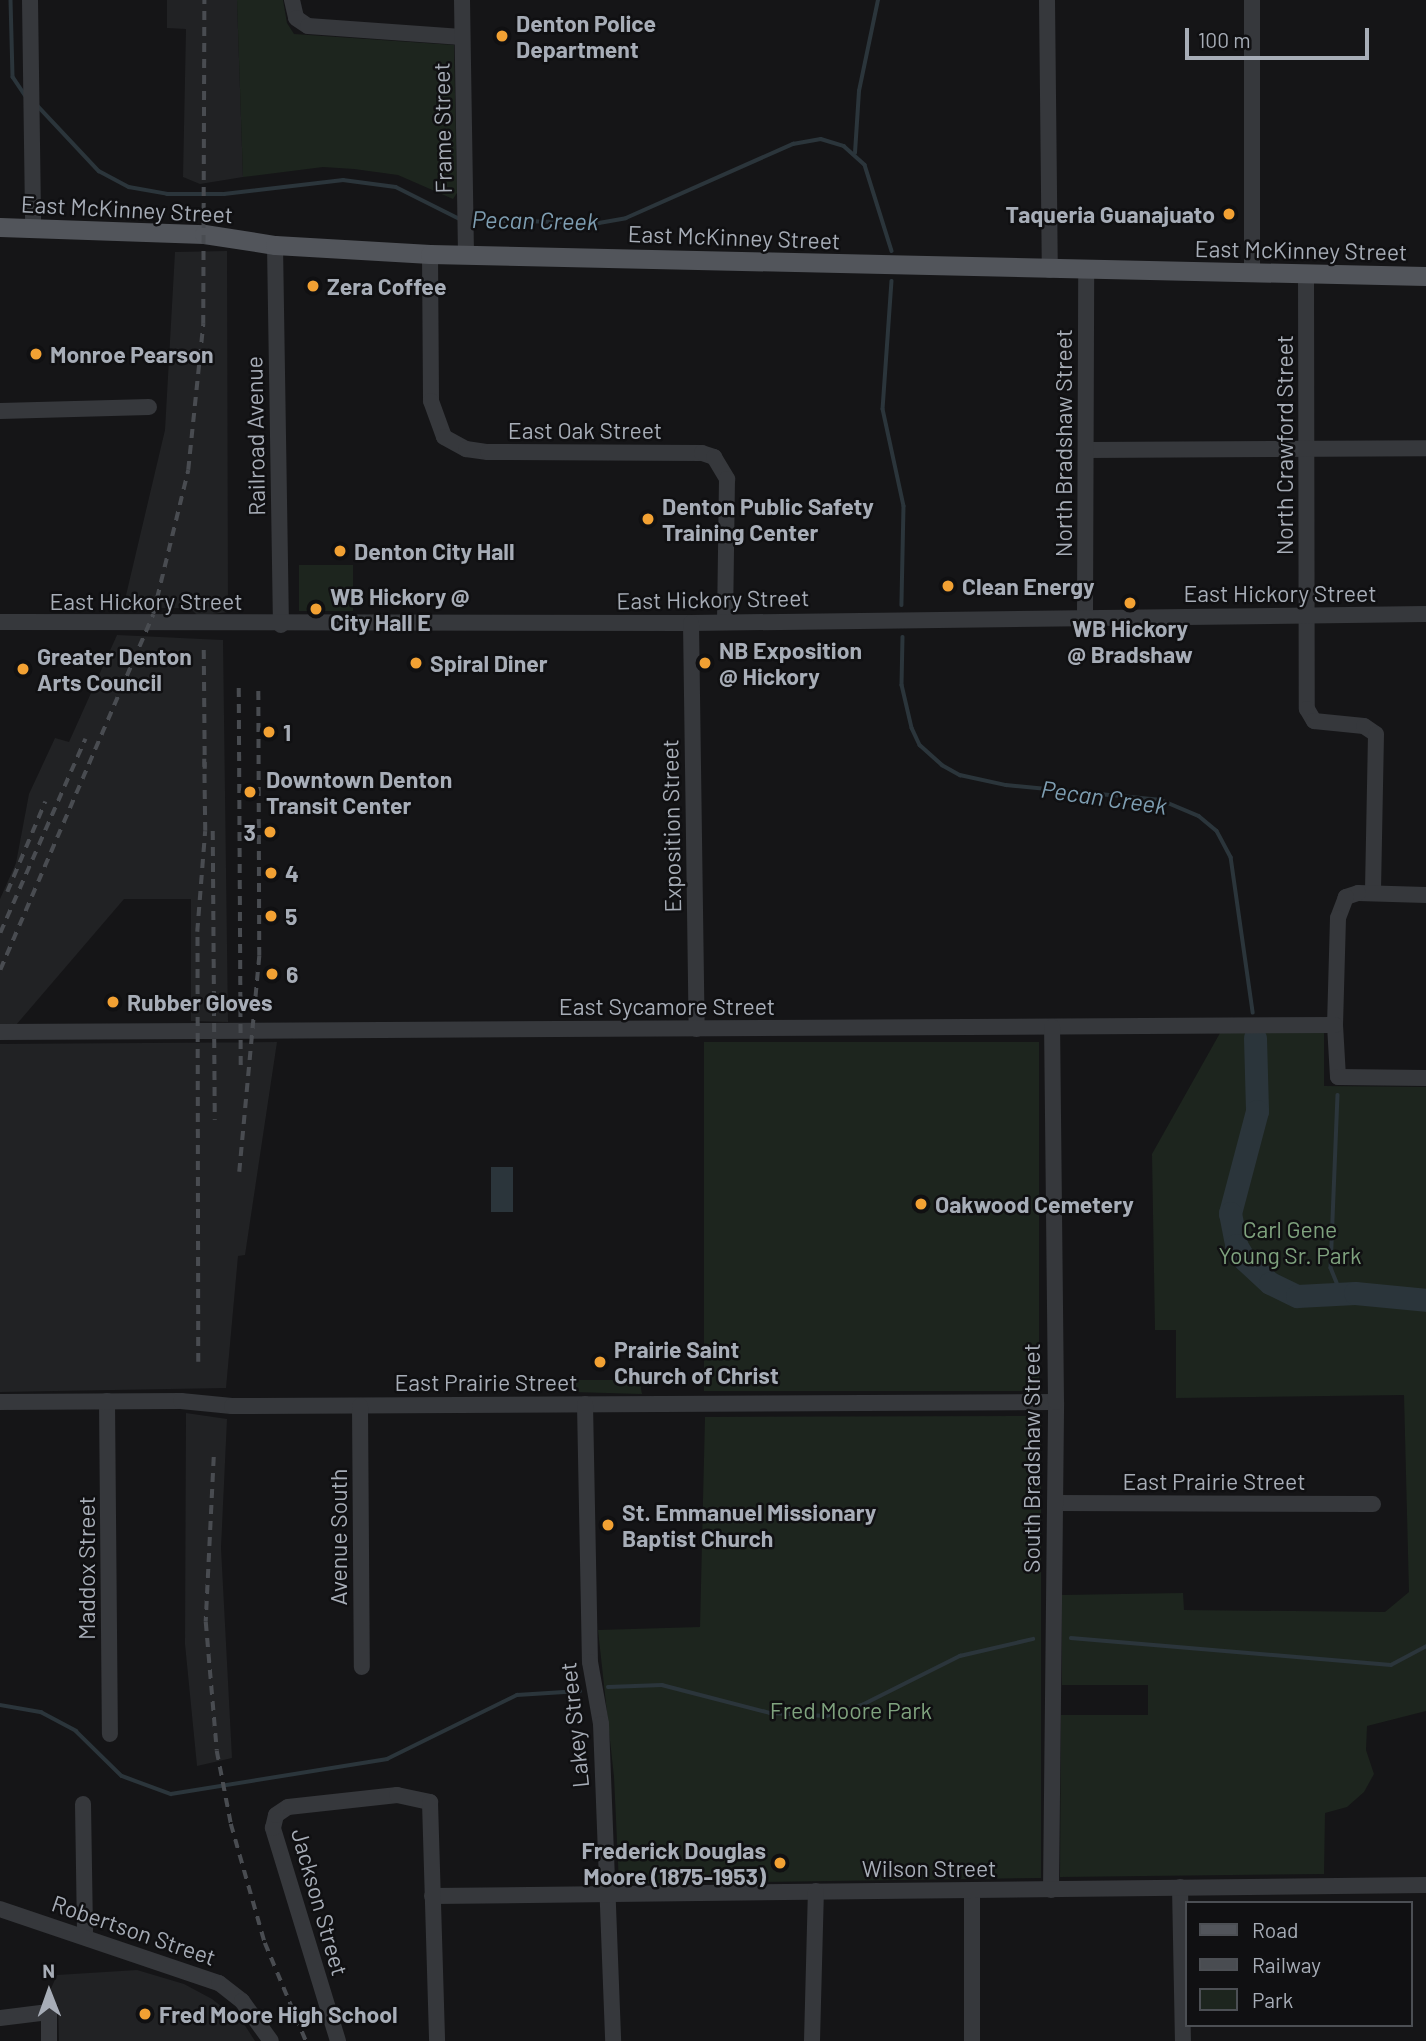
<!DOCTYPE html>
<style>
body{margin:0}
#map{position:relative;width:1426px;height:2041px;overflow:hidden;background:#151517;font-family:Barlow,sans-serif}
div>[style]{position:absolute}
[style*='--x']{left:calc(var(--x)*1px);top:calc(var(--y)*1px);width:calc(var(--w)*1px);rotate:calc(var(--a)*1deg)}
.built>*{inset:0;background:#212224}
.green>*{inset:0;background:#1d251e;transform-origin:0 0}
.water>*{inset:0;background:#2b353b;transform-origin:0 0}
.stream>*{height:3.5px;margin:-1.75px;padding:0 1.75px;transform-origin:1.75px;border-radius:1.75px;background:#2b353b}
.river>*{height:23px;margin:-11.5px;padding:0 11.5px;transform-origin:11.5px;border-radius:11.5px;background:#2b353b}
.minor>*{height:16px;margin:-8px;padding:0 8px;transform-origin:8px;border-radius:8px;background:#36383c}
.major>*{height:19px;margin:-9.5px;padding:0 9.5px;transform-origin:9.5px;border-radius:9.5px;background:#52555b}
.rail>*{height:3.5px;margin-top:-1.75px;transform-origin:0;background:repeating-linear-gradient(90deg,#494c51 0 9px,transparent 0 16px)}
.dots>*{width:19px;height:19px;translate:-50% -50%;box-sizing:border-box;border:4px solid #101012;border-radius:50%}
span{translate:-50% -50%;white-space:nowrap;text-align:center;line-height:1.15;-webkit-text-stroke:5px #101012;paint-order:stroke}
.poi-label{font-size:23px;color:#a7adb7;font-weight:700}
.left{translate:0 -50%;text-align:left}
.right{translate:-100% -50%;text-align:right}
.street-label{font-size:23px;color:#a7adb7}
.park-label{font-size:23px;color:#7fa27e}
.water-label{font-size:24px;color:#7e9eb2;font-style:italic}
.legend{position:absolute;left:1185px;top:1901px;width:228px;height:126px;box-sizing:border-box;background:#101012;border:2px solid #4c4f54;margin:0;padding:9px 12px;list-style:none;font-size:21px;color:#a7adb7}
.legend li{display:flex;align-items:center;gap:14px;height:35px}
.legend b{width:35px;border:2px solid #4c4f54}
.north{position:absolute;left:14px;top:1957px;width:70px;height:70px;-webkit-text-stroke:5px #101012;paint-order:stroke;rotate:359deg;font-size:19px;font-weight:700;line-height:28px;text-align:center;color:#a7adb7}
.north::after{content:'';display:block;margin:auto;width:24px;height:32px;background:#a7adb7;clip-path:polygon(50% 0,100% 100%,50% 72%,0 100%)}
.scale{position:absolute;left:1185px;top:28px;width:184px;height:32px;box-sizing:border-box;border:4px solid #a7adb7;border-top:0;padding-left:9px;font-size:21px;line-height:24px;white-space:nowrap;color:#a7adb7;-webkit-text-stroke:5px #101012;paint-order:stroke}
</style>
<div id="map">
<div class="built">
<i style="clip-path:polygon(167px 0,237px 0,243px 177px,200px 184px,183px 177px,186px 29px,167px 28px)"></i>
<i style="clip-path:polygon(227px 251px,228px 612px,198px 616px,190px 608px,123px 608px,165px 430px,175px 252px)"></i>
<i style="clip-path:polygon(117px 635px,223px 640px,228px 1022px,191px 1021px,191px 899px,124px 899px,16px 1025px,0 1025px,0 899px,16px 863px,29px 794px,55px 738px,69px 742px)"></i>
<i style="clip-path:polygon(277px 1042px,245px 1255px,238px 1256px,226px 1388px,0 1392px,0 1044px)"></i>
<i style="clip-path:polygon(186px 1413px,227px 1419px,221px 1548px,232px 1758px,197px 1766px,185px 1644px)"></i>
<i style="clip-path:polygon(137px 1970px,184px 1984px,212px 1999px,244px 2024px,255px 2041px,59px 2041px,58px 2005px,44px 2004px,57px 1975px)"></i>
</div>
<div class="green">
<i style="clip-path:polygon(237px 0,283px 0,287px 23px,294px 34px,454px 45px,457px 193px,453px 199px,398px 175px,354px 169px,323px 167px,243px 177px)"></i>
<i style="left:299px;top:565px;width:54px;height:46px"></i>
<i style="clip-path:polygon(1220px 1033px,1324px 1033px,1324px 1086px,1426px 1087px,1426px 1711px,1367px 1726px,1366px 1750px,1374px 1774px,1364px 1792px,1347px 1807px,1325px 1813px,1324px 1874px,1060px 1877px,1061px 1715px,1148px 1715px,1148px 1685px,1062px 1685px,1062px 1595px,1183px 1593px,1184px 1610px,1385px 1612px,1409px 1592px,1404px 1395px,1176px 1398px,1176px 1330px,1155px 1330px,1152px 1154px)"></i>
<i style="left:1039px;top:1042px;width:349px;height:335px;rotate:90deg"></i>
<i style="clip-path:polygon(572px 1380px,628px 1380px,640px 1383px,642px 1394px,572px 1392px)"></i>
<i style="clip-path:polygon(1036px 1416px,1041px 1422px,1041px 1878px,619px 1884px,614px 1777px,598px 1630px,700px 1627px,705px 1417px)"></i>
</div>
<div class="water">
<i style="left:491px;top:1167px;width:22px;height:45px"></i>
</div>
<div class="stream">
<i style="--x:11;--y:0;--w:77;--a:88.5"></i>
<i style="--x:13;--y:77;--w:22;--a:56"></i>
<i style="--x:36;--y:104;--w:92;--a:46.8"></i>
<i style="--x:99;--y:171;--w:34;--a:28"></i>
<i style="--x:129;--y:187;--w:39;--a:10"></i>
<i style="--x:167;--y:194;--w:57;--a:0"></i>
<i style="--x:224;--y:194;--w:120;--a:-6.7"></i>
<i style="--x:343;--y:180;--w:53;--a:7.5"></i>
<i style="--x:396;--y:187;--w:72;--a:26.6"></i>
<i style="--x:855;--y:153;--w:62;--a:-86.3"></i>
<i style="--x:859;--y:91;--w:93;--a:-78.2"></i>
<i style="--x:471;--y:220;--w:128;--a:1.3"></i>
<i style="--x:599;--y:223;--w:27;--a:-10"></i>
<i style="--x:626;--y:218;--w:183;--a:-23.9"></i>
<i style="--x:793;--y:144;--w:28;--a:-10"></i>
<i style="--x:821;--y:139;--w:24;--a:17"></i>
<i style="--x:844;--y:146;--w:28;--a:42"></i>
<i style="--x:865;--y:165;--w:90;--a:72.6"></i>
<i style="--x:892;--y:281;--w:128;--a:94"></i>
<i style="--x:883;--y:409;--w:99;--a:77.8"></i>
<i style="--x:904;--y:506;--w:99;--a:91.2"></i>
<i style="--x:903;--y:637;--w:48;--a:91.2"></i>
<i style="--x:902;--y:685;--w:44;--a:76.9"></i>
<i style="--x:912;--y:728;--w:19;--a:65"></i>
<i style="--x:920;--y:745;--w:30;--a:42"></i>
<i style="--x:942;--y:765;--w:21;--a:29"></i>
<i style="--x:960;--y:775;--w:47;--a:12.3"></i>
<i style="--x:1006;--y:785;--w:156;--a:5.5"></i>
<i style="--x:1161;--y:800;--w:41;--a:22.8"></i>
<i style="--x:1199;--y:816;--w:23;--a:40"></i>
<i style="--x:1217;--y:831;--w:30;--a:62"></i>
<i style="--x:1231;--y:857;--w:157;--a:81.9"></i>
<i style="--x:1338;--y:1095;--w:173;--a:92.3"></i>
<i style="--x:1331;--y:1268;--w:27;--a:68"></i>
<i style="--x:1071;--y:1638;--w:321;--a:4.8"></i>
<i style="--x:1391;--y:1665;--w:40;--a:-28"></i>
<i style="--x:608;--y:1687;--w:54;--a:-2.1"></i>
<i style="--x:662;--y:1685;--w:112;--a:14.5"></i>
<i style="--x:770;--y:1713;--w:56;--a:3.1"></i>
<i style="--x:826;--y:1716;--w:38;--a:-17"></i>
<i style="--x:862;--y:1705;--w:110;--a:-26.6"></i>
<i style="--x:960;--y:1656;--w:75;--a:-13.1"></i>
<i style="--x:0;--y:1705;--w:42;--a:9.7"></i>
<i style="--x:41;--y:1712;--w:40;--a:28"></i>
<i style="--x:76;--y:1731;--w:64;--a:44.4"></i>
<i style="--x:122;--y:1776;--w:52;--a:20.2"></i>
<i style="--x:171;--y:1794;--w:219;--a:-9.2"></i>
<i style="--x:387;--y:1759;--w:145;--a:-26.2"></i>
<i style="--x:517;--y:1695;--w:63;--a:-3.6"></i>
</div>
<div class="river">
<i style="--x:1255;--y:1038;--w:73;--a:88.4"></i>
<i style="--x:1257;--y:1111;--w:106;--a:104.8"></i>
<i style="--x:1230;--y:1213;--w:33;--a:79"></i>
<i style="--x:1236;--y:1245;--w:17;--a:59"></i>
<i style="--x:1245;--y:1260;--w:34;--a:43"></i>
<i style="--x:1270;--y:1283;--w:30;--a:26"></i>
<i style="--x:1297;--y:1296;--w:58;--a:-3"></i>
<i style="--x:1355;--y:1293;--w:71;--a:5.6"></i>
</div>
<div class="minor">
<i style="--x:30;--y:0;--w:228;--a:89.2"></i>
<i style="--x:292;--y:0;--w:18;--a:77"></i>
<i style="--x:296;--y:18;--w:14;--a:34"></i>
<i style="--x:308;--y:26;--w:154;--a:4.1"></i>
<i style="--x:462;--y:0;--w:255;--a:89.1"></i>
<i style="--x:1047;--y:0;--w:270;--a:89.4"></i>
<i style="--x:275;--y:245;--w:380;--a:89.1"></i>
<i style="--x:430;--y:254;--w:147;--a:89.6"></i>
<i style="--x:431;--y:401;--w:38;--a:70"></i>
<i style="--x:444;--y:437;--w:25;--a:29"></i>
<i style="--x:466;--y:449;--w:22;--a:8"></i>
<i style="--x:488;--y:452;--w:214;--a:0.3"></i>
<i style="--x:702;--y:453;--w:13;--a:18"></i>
<i style="--x:714;--y:457;--w:26;--a:59"></i>
<i style="--x:727;--y:479;--w:143;--a:90.8"></i>
<i style="--x:1252;--y:274;--w:274;--a:-90"></i>
<i style="--x:1306;--y:275;--w:434;--a:89.9"></i>
<i style="--x:1307;--y:709;--w:14;--a:60"></i>
<i style="--x:1314;--y:721;--w:50;--a:5.7"></i>
<i style="--x:1364;--y:726;--w:14;--a:34"></i>
<i style="--x:1376;--y:734;--w:159;--a:91.1"></i>
<i style="--x:0;--y:411;--w:149;--a:-1.5"></i>
<i style="--x:1087;--y:450;--w:339;--a:-0.3"></i>
<i style="--x:1085;--y:617;--w:347;--a:-89.8"></i>
<i style="--x:0;--y:622;--w:691;--a:0.08"></i>
<i style="--x:691;--y:623;--w:735;--a:-0.7"></i>
<i style="--x:691;--y:623;--w:406;--a:89.2"></i>
<i style="--x:1426;--y:895;--w:68;--a:-178.3"></i>
<i style="--x:1358;--y:893;--w:13;--a:162"></i>
<i style="--x:1346;--y:897;--w:22;--a:111"></i>
<i style="--x:1338;--y:918;--w:107;--a:91.6"></i>
<i style="--x:1335;--y:1025;--w:52;--a:86.7"></i>
<i style="--x:1338;--y:1077;--w:88;--a:0.7"></i>
<i style="--x:0;--y:1032;--w:1335;--a:-0.3"></i>
<i style="--x:107;--y:1401;--w:333;--a:89.5"></i>
<i style="--x:0;--y:1402;--w:181;--a:-0.3"></i>
<i style="--x:181;--y:1401;--w:51;--a:5.6"></i>
<i style="--x:232;--y:1406;--w:824;--a:-0.28"></i>
<i style="--x:585;--y:1404;--w:258;--a:88.9"></i>
<i style="--x:590;--y:1662;--w:63;--a:79.9"></i>
<i style="--x:601;--y:1724;--w:317;--a:87.8"></i>
<i style="--x:360;--y:1406;--w:261;--a:89.6"></i>
<i style="--x:1055;--y:1503;--w:318;--a:0.2"></i>
<i style="--x:83;--y:1804;--w:133;--a:89.1"></i>
<i style="--x:1180;--y:1887;--w:154;--a:88.9"></i>
<i style="--x:1051;--y:1890;--w:488;--a:-89.4"></i>
<i style="--x:1056;--y:1402;--w:375;--a:-90.6"></i>
<i style="--x:972;--y:1891;--w:150;--a:90"></i>
<i style="--x:432;--y:1896;--w:994;--a:-0.63"></i>
<i style="--x:0;--y:1909;--w:231;--a:18.7"></i>
<i style="--x:219;--y:1983;--w:29;--a:38"></i>
<i style="--x:242;--y:2001;--w:49;--a:54.1"></i>
<i style="--x:0;--y:2018;--w:49;--a:-7"></i>
<i style="--x:49;--y:2012;--w:29;--a:90"></i>
<i style="--x:338;--y:2041;--w:223;--a:-107"></i>
<i style="--x:273;--y:1828;--w:13;--a:-77"></i>
<i style="--x:276;--y:1815;--w:14;--a:-34"></i>
<i style="--x:288;--y:1807;--w:110;--a:-6.3"></i>
<i style="--x:397;--y:1795;--w:34;--a:12"></i>
<i style="--x:430;--y:1802;--w:239;--a:88.3"></i>
<i style="--x:812;--y:2041;--w:150;--a:-88.5"></i>
</div>
<div class="major">
<i style="--x:0;--y:227;--w:204;--a:2"></i>
<i style="--x:204;--y:234;--w:72;--a:8.8"></i>
<i style="--x:275;--y:245;--w:155;--a:3.3"></i>
<i style="--x:430;--y:254;--w:996;--a:1.27"></i>
</div>
<div class="rail">
<i style="--x:204;--y:650;--w:119;--a:89.5"></i>
<i style="--x:239;--y:688;--w:379;--a:89.7"></i>
<i style="--x:213;--y:831;--w:289;--a:89.6"></i>
<i style="--x:7;--y:892;--w:98;--a:-67.1"></i>
<i style="--x:0;--y:933;--w:212;--a:-66.3"></i>
<i style="--x:0;--y:970;--w:387;--a:-66.7"></i>
<i style="--x:153;--y:614;--w:148;--a:-76.3"></i>
<i style="--x:188;--y:470;--w:147;--a:-84.1"></i>
<i style="--x:203;--y:324;--w:324;--a:-89.8"></i>
<i style="--x:239;--y:1172;--w:217;--a:-84.7"></i>
<i style="--x:259;--y:956;--w:268;--a:-90.2"></i>
<i style="--x:198;--y:1362;--w:430;--a:-90.1"></i>
<i style="--x:197;--y:932;--w:101;--a:-85.5"></i>
<i style="--x:205;--y:831;--w:72;--a:-90.8"></i>
<i style="--x:214;--y:1457;--w:165;--a:92.8"></i>
<i style="--x:206;--y:1622;--w:129;--a:85.1"></i>
<i style="--x:217;--y:1751;--w:74;--a:79.1"></i>
<i style="--x:231;--y:1824;--w:124;--a:74.1"></i>
<i style="--x:265;--y:1943;--w:106;--a:67.3"></i>
</div>
<div class="dots">
<i style="left:502px;top:36px;background:#f2a133"></i>
<i style="left:1229px;top:214px;background:#f2a133"></i>
<i style="left:313px;top:286px;background:#f2a133"></i>
<i style="left:36px;top:354px;background:#f2a133"></i>
<i style="left:648px;top:519px;background:#f2a133"></i>
<i style="left:340px;top:551px;background:#f2a133"></i>
<i style="left:948px;top:586px;background:#f2a133"></i>
<i style="left:1130px;top:603px;background:#f2a133"></i>
<i style="left:316px;top:609px;background:#f2a133"></i>
<i style="left:416px;top:663px;background:#f2a133"></i>
<i style="left:705px;top:663px;background:#f2a133"></i>
<i style="left:23px;top:669px;background:#f2a133"></i>
<i style="left:269px;top:732px;background:#f2a133"></i>
<i style="left:250px;top:792px;background:#f2a133"></i>
<i style="left:270px;top:832px;background:#f2a133"></i>
<i style="left:271px;top:873px;background:#f2a133"></i>
<i style="left:271px;top:916px;background:#f2a133"></i>
<i style="left:272px;top:974px;background:#f2a133"></i>
<i style="left:113px;top:1002px;background:#f2a133"></i>
<i style="left:921px;top:1204px;background:#f2a133"></i>
<i style="left:600px;top:1362px;background:#f2a133"></i>
<i style="left:608px;top:1525px;background:#f2a133"></i>
<i style="left:780px;top:1863px;background:#f2a133"></i>
<i style="left:145px;top:2014px;background:#f2a133"></i>
</div>
<div class="poi-label">
<span class="left" style="left:516px;top:36px">Denton Police<br>Department</span>
<span class="right" style="left:1215px;top:214px">Taqueria Guanajuato</span>
<span class="left" style="left:327px;top:286px">Zera Coffee</span>
<span class="left" style="left:50px;top:354px">Monroe Pearson</span>
<span class="left" style="left:662px;top:519px">Denton Public Safety<br>Training Center</span>
<span class="left" style="left:354px;top:551px">Denton City Hall</span>
<span class="left" style="left:962px;top:586px">Clean Energy</span>
<span class="left" style="left:330px;top:609px">WB Hickory @<br>City Hall E</span>
<span style="left:1130px;top:641px">WB Hickory<br>@ Bradshaw</span>
<span class="left" style="left:719px;top:663px">NB Exposition<br>@ Hickory</span>
<span class="left" style="left:37px;top:669px">Greater Denton<br>Arts Council</span>
<span class="left" style="left:430px;top:663px">Spiral Diner</span>
<span class="left" style="left:283px;top:732px">1</span>
<span class="left" style="left:266px;top:792px">Downtown Denton<br>Transit Center</span>
<span class="right" style="left:256px;top:832px">3</span>
<span class="left" style="left:285px;top:873px">4</span>
<span class="left" style="left:285px;top:916px">5</span>
<span class="left" style="left:286px;top:974px">6</span>
<span class="left" style="left:127px;top:1002px">Rubber Gloves</span>
<span class="left" style="left:935px;top:1204px">Oakwood Cemetery</span>
<span class="left" style="left:614px;top:1362px">Prairie Saint<br>Church of Christ</span>
<span class="left" style="left:622px;top:1525px">St. Emmanuel Missionary<br>Baptist Church</span>
<span class="right" style="left:766px;top:1863px">Frederick Douglas<br>Moore (1875-1953)</span>
<span class="left" style="left:159px;top:2014px">Fred Moore High School</span>
</div>
<div class="street-label">
<span style="left:442px;top:128px;rotate:-91deg">Frame Street</span>
<span style="left:127px;top:209px;rotate:3deg">East McKinney Street</span>
<span style="left:734px;top:237px;rotate:2deg">East McKinney Street</span>
<span style="left:1301px;top:250px;rotate:1deg">East McKinney Street</span>
<span style="left:585px;top:430px">East Oak Street</span>
<span style="left:255px;top:436px;rotate:-91deg">Railroad Avenue</span>
<span style="left:1063px;top:443px;rotate:-90deg">North Bradshaw Street</span>
<span style="left:1284px;top:445px;rotate:-90deg">North Crawford Street</span>
<span style="left:1280px;top:593px">East Hickory Street</span>
<span style="left:713px;top:599px;rotate:-1deg">East Hickory Street</span>
<span style="left:146px;top:601px">East Hickory Street</span>
<span style="left:671px;top:826px;rotate:-91deg">Exposition Street</span>
<span style="left:667px;top:1006px">East Sycamore Street</span>
<span style="left:486px;top:1382px">East Prairie Street</span>
<span style="left:1031px;top:1458px;rotate:-90deg">South Bradshaw Street</span>
<span style="left:1214px;top:1481px">East Prairie Street</span>
<span style="left:338px;top:1537px;rotate:-90deg">Avenue South</span>
<span style="left:86px;top:1568px;rotate:-90deg">Maddox Street</span>
<span style="left:574px;top:1725px;rotate:-96deg">Lakey Street</span>
<span style="left:929px;top:1868px">Wilson Street</span>
<span style="left:320px;top:1902px;rotate:74deg">Jackson Street</span>
<span style="left:134px;top:1930px;rotate:19deg">Robertson Street</span>
</div>
<div class="park-label">
<span style="left:1290px;top:1242px">Carl Gene<br>Young Sr. Park</span>
<span style="left:851px;top:1710px">Fred Moore Park</span>
</div>
<div class="water-label">
<span style="left:535px;top:220px;rotate:1deg">Pecan Creek</span>
<span style="left:1104px;top:797px;rotate:8deg">Pecan Creek</span>
</div>
<ul class="legend">
<li><b style="height:9px;background:#52555b"></b>Road</li>
<li><b style="height:9px;background:#494c51"></b>Railway</li>
<li><b style="height:19px;background:#1d251e"></b>Park</li>
</ul>
<div class="north">N</div>
<div class="scale">100 m</div>
</div>
